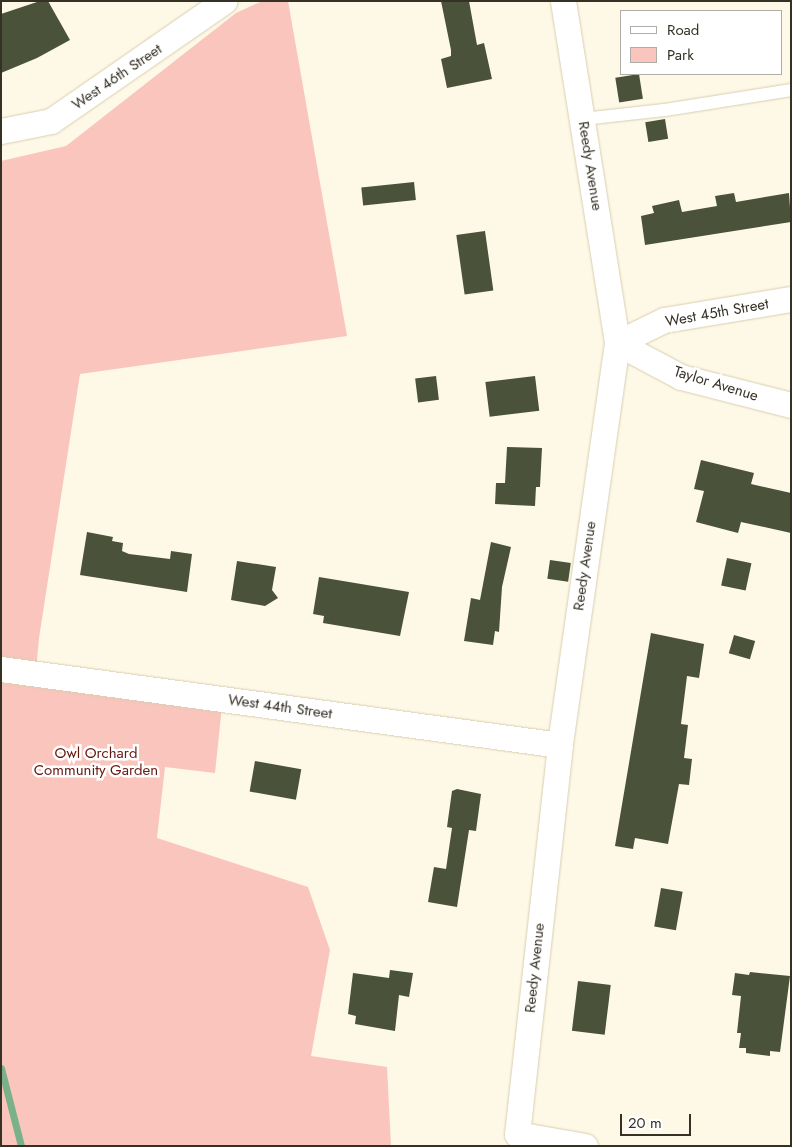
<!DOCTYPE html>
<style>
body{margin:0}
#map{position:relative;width:792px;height:1147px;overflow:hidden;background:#fef9e7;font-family:Jost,sans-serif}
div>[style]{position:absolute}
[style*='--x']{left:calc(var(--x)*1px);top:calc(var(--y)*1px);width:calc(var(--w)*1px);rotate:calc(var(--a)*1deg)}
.green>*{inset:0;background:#f9c5bc}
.stream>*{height:7px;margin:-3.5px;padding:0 3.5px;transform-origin:3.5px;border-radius:3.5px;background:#7ab18a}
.building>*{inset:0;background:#4a5239;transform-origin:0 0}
.roads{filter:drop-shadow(0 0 1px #d8ceb1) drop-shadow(0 0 1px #d8ceb1)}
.lane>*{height:12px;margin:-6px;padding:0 6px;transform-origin:6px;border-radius:6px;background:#fff}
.street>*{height:25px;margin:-12.5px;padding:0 12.5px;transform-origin:12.5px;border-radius:12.5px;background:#fff}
span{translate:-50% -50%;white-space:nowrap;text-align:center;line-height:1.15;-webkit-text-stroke:5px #fff;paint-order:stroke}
.street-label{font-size:15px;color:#353125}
.park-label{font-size:15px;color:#651810}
.frame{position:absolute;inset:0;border:2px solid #353125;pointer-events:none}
.legend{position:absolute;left:620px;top:10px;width:162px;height:65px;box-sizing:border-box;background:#fff;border:1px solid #aeada8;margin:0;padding:6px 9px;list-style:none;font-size:15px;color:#353125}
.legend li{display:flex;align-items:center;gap:10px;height:25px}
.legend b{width:25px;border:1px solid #aeada8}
.scale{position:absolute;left:620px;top:1114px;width:71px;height:22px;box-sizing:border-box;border:2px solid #353125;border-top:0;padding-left:6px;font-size:15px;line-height:18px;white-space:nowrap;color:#353125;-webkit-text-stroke:4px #fff;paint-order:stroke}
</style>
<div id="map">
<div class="green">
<i style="clip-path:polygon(262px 1px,288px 1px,347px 336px,80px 374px,39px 638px,35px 683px,222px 706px,215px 773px,165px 767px,157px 838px,308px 887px,330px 950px,311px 1056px,387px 1067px,391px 1146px,1px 1146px,1px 161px,66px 146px,236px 13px)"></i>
</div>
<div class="stream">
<i style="--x:1;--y:1068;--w:81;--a:75.6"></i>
</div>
<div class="building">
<i style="clip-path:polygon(40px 1px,48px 1px,70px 40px,37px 58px,1px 73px,1px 14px)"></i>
<i style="clip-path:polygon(441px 1px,469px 1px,477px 45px,484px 43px,492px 79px,447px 88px,441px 59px,451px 56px,451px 50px)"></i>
<i style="left:639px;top:74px;width:25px;height:24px;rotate:81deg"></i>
<i style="left:665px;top:119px;width:20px;height:20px;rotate:81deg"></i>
<i style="left:414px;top:182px;width:18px;height:53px;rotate:84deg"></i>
<i style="clip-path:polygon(734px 193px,736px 202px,789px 193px,791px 222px,645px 245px,641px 216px,654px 213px,652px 206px,679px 200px,682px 212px,717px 206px,715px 196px)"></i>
<i style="left:485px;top:231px;width:60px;height:29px;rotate:82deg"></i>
<i style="left:436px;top:376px;width:24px;height:21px;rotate:83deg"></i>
<i style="left:535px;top:376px;width:35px;height:50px;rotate:83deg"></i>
<i style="clip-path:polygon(507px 447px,542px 448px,540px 487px,536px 487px,535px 506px,495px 504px,496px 483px,505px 483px)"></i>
<i style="clip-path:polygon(701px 460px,754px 473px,751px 484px,791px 493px,791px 533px,741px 522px,738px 533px,696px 522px,704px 491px,694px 489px)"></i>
<i style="clip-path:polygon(87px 532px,113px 537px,112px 541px,123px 543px,122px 551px,129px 554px,170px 559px,171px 551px,192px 554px,187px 592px,80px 575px)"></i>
<i style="clip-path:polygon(491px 542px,511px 547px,502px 587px,499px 632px,495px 631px,493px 645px,464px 641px,471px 598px,480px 600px)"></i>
<i style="left:727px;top:558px;width:25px;height:28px;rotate:12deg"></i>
<i style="left:550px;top:560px;width:21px;height:19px;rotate:8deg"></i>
<i style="clip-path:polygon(237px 561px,276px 567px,272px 590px,278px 598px,265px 606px,231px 600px)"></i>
<i style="clip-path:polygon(319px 577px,409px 592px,400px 636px,323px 623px,324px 616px,313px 614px)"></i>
<i style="clip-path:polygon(651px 633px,704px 644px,699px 678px,687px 676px,681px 724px,688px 725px,684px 758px,692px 759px,689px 785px,679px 784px,668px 844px,635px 838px,633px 849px,615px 846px)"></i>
<i style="left:734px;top:635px;width:22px;height:19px;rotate:16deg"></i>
<i style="left:255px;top:761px;width:47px;height:31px;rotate:10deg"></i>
<i style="clip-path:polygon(457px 789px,481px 794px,476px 831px,469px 830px,457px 907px,428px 902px,434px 867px,446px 869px,452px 828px,447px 827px,452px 791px)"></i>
<i style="left:661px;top:888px;width:22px;height:39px;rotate:10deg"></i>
<i style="clip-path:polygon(390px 970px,413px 973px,409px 997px,399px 995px,395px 1031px,355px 1024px,356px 1016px,348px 1014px,353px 973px,389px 978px)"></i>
<i style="clip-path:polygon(750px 972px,790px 976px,780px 1052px,770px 1051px,770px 1056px,746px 1053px,746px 1048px,739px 1048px,741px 1033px,737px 1033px,741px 996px,732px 995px,735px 973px,749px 975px)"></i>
<i style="left:578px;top:981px;width:33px;height:50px;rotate:7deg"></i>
</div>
<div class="roads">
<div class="lane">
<i style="--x:583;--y:119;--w:82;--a:-6.3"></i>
<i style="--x:665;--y:110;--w:128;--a:-9"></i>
</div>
<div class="street">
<i style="--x:563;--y:1;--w:346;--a:81"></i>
<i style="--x:617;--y:343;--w:406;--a:98.1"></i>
<i style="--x:560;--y:745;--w:391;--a:96.3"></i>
<i style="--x:517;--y:1134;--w:69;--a:10"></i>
<i style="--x:1;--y:131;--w:51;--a:-11.3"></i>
<i style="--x:51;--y:121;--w:211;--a:-34.7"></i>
<i style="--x:617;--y:343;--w:72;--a:28"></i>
<i style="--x:681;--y:377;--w:114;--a:14.3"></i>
<i style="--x:617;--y:343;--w:52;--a:-26.1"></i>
<i style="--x:664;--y:320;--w:129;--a:-9.4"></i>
<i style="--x:1;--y:669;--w:564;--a:7.74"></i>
</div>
</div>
<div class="street-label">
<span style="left:117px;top:77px;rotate:-34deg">West 46th Street</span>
<span style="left:590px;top:166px;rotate:81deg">Reedy Avenue</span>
<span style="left:717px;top:313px;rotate:-10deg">West 45th Street</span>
<span style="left:716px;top:384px;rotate:17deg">Taylor Avenue</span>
<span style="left:585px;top:566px;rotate:-82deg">Reedy Avenue</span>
<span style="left:280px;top:707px;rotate:8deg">West 44th Street</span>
<span style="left:535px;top:968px;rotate:-84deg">Reedy Avenue</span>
</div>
<div class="park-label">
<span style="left:96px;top:762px">Owl Orchard<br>Community Garden</span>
</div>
<div class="frame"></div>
<ul class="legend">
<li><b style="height:6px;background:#fff"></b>Road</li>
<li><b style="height:14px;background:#f9c5bc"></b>Park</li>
</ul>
<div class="scale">20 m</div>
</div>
